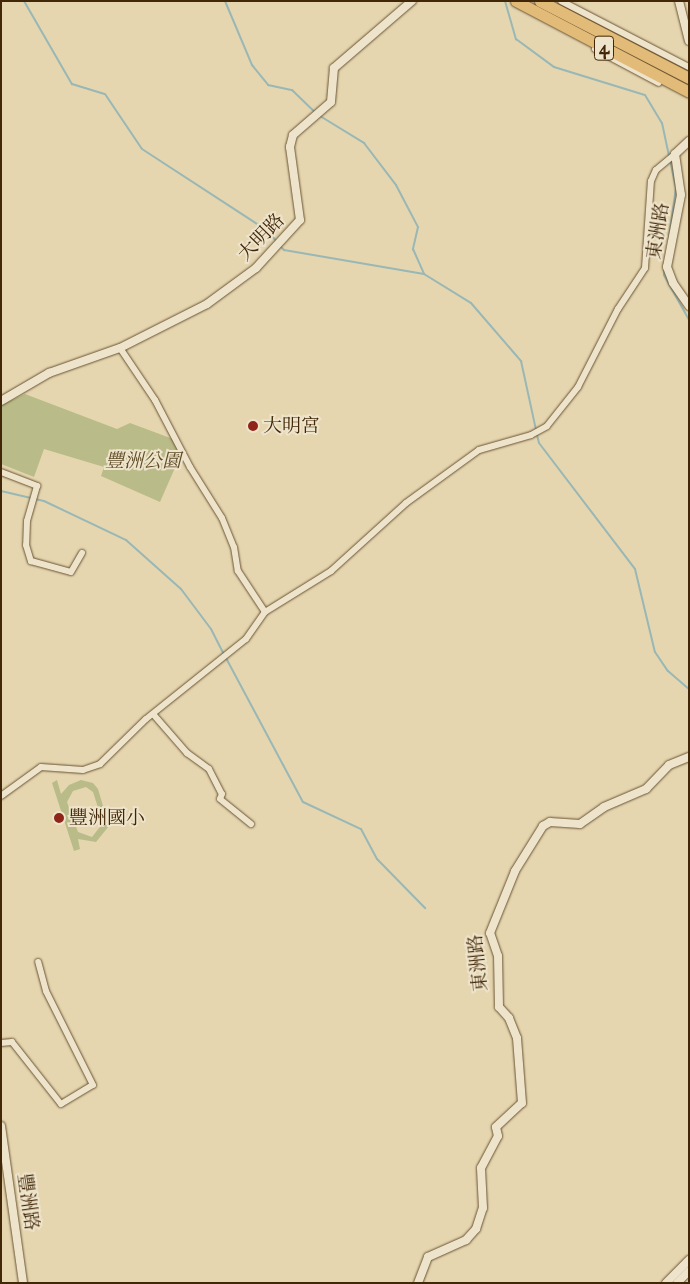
<!DOCTYPE html>
<meta charset="utf-8">
<style>
body{margin:0}
#map{position:relative;width:690px;height:1284px;overflow:hidden;background:#e5d6b0;font-family:"IM FELL Great Primer","Noto Serif TC",serif}
div>[style]{position:absolute}
[style*='--x']{left:calc(var(--x)*1px);top:calc(var(--y)*1px);width:calc(var(--w)*1px);rotate:calc(var(--a)*1deg)}
.green>*{inset:0;background:#b9bc88}
.stream>*{height:2px;margin:-1px;padding:0 1px;transform-origin:1px;border-radius:1px;background:#99b7b5}
.roads{filter:drop-shadow(0 0 1px #6a5331) drop-shadow(0 0 1px #6a5331)}
.minor>*{height:6px;margin:-3px;padding:0 3px;transform-origin:3px;border-radius:3px;background:#eee4cc}
.tertiary>*{height:8px;margin:-4px;padding:0 4px;transform-origin:4px;border-radius:4px;background:#eee4cc}
.motorway>*{height:11px;margin:-5.5px;padding:0 5.5px;transform-origin:5.5px;border-radius:5.5px;background:#e2bb78}
.dots>*{width:14px;height:14px;translate:-50% -50%;box-sizing:border-box;border:2px solid #eee4cc;border-radius:50%}
span{translate:-50% -50%;white-space:nowrap;text-align:center;line-height:1.15;-webkit-text-stroke:4px #eee4cc;paint-order:stroke}
.shield-label span{padding:1px 4px;background:#eee4cc;border:1px solid;border-radius:4px;-webkit-text-stroke-width:0}
.shield-label{font-size:18px;color:#412707;font-weight:700}
.street-label{font-size:19px;color:#412707}
.poi-label{font-size:19px;color:#412707}
.left{translate:0 -50%;text-align:left}
.park-label{font-size:19px;color:#5f4c27;font-style:italic}
.frame{position:absolute;inset:0;border:2px solid #412707;pointer-events:none}
</style>
<div id="map">
<div class="green">
<i style="clip-path:polygon(25px 394px,117px 429px,130px 423px,173px 439px,181px 454px,160px 502px,101px 476px,104px 467px,44px 449px,34px 477px,1px 464px,1px 405px)"></i>
<i style="clip-path:polygon(evenodd,57px 780px,61px 794px,69px 785px,81px 780px,93px 783px,98px 789px,109px 826px,96px 842px,78px 839px,80px 849px,74px 851px,52px 783px,57px 780px,86px 787px,93px 792px,103px 823px,92px 837px,78px 832px,67px 802px,73px 791px,86px 787px)"></i>
</div>
<div class="stream">
<i style="--x:24;--y:1;--w:96;--a:60"></i>
<i style="--x:72;--y:84;--w:34;--a:17"></i>
<i style="--x:105;--y:94;--w:66;--a:56.1"></i>
<i style="--x:142;--y:149;--w:150;--a:33.1"></i>
<i style="--x:268;--y:231;--w:14;--a:51"></i>
<i style="--x:225;--y:1;--w:69;--a:67.1"></i>
<i style="--x:252;--y:65;--w:26;--a:51"></i>
<i style="--x:268;--y:85;--w:25;--a:12"></i>
<i style="--x:292;--y:90;--w:33;--a:44"></i>
<i style="--x:505;--y:1;--w:40;--a:74"></i>
<i style="--x:516;--y:39;--w:47;--a:36.4"></i>
<i style="--x:554;--y:67;--w:95;--a:17.1"></i>
<i style="--x:645;--y:95;--w:33;--a:59"></i>
<i style="--x:662;--y:123;--w:34;--a:78"></i>
<i style="--x:320;--y:116;--w:52;--a:31.5"></i>
<i style="--x:364;--y:143;--w:53;--a:52.7"></i>
<i style="--x:396;--y:185;--w:47;--a:62.4"></i>
<i style="--x:418;--y:227;--w:23;--a:103"></i>
<i style="--x:413;--y:249;--w:27;--a:66"></i>
<i style="--x:424;--y:274;--w:55;--a:31.7"></i>
<i style="--x:471;--y:303;--w:77;--a:49.2"></i>
<i style="--x:521;--y:361;--w:71;--a:77.7"></i>
<i style="--x:669;--y:237;--w:49;--a:-81.9"></i>
<i style="--x:676;--y:188;--w:29;--a:-102"></i>
<i style="--x:280;--y:246;--w:6;--a:45"></i>
<i style="--x:284;--y:250;--w:142;--a:9.7"></i>
<i style="--x:664;--y:269;--w:6;--a:90"></i>
<i style="--x:664;--y:275;--w:51;--a:60.9"></i>
<i style="--x:537;--y:435;--w:8;--a:76"></i>
<i style="--x:539;--y:443;--w:158;--a:52.7"></i>
<i style="--x:635;--y:569;--w:85;--a:76.5"></i>
<i style="--x:655;--y:652;--w:23;--a:56"></i>
<i style="--x:668;--y:671;--w:28;--a:41"></i>
<i style="--x:1;--y:491;--w:44;--a:13.1"></i>
<i style="--x:44;--y:501;--w:91;--a:25.4"></i>
<i style="--x:126;--y:540;--w:74;--a:41.7"></i>
<i style="--x:181;--y:589;--w:50;--a:53.1"></i>
<i style="--x:211;--y:629;--w:28;--a:63"></i>
<i style="--x:226;--y:658;--w:163;--a:61.9"></i>
<i style="--x:303;--y:802;--w:64;--a:25"></i>
<i style="--x:361;--y:829;--w:34;--a:62"></i>
<i style="--x:377;--y:859;--w:69;--a:45.6"></i>
</div>
<div class="roads">
<div class="minor">
<i style="--x:561;--y:1;--w:144;--a:27.3"></i>
<i style="--x:595;--y:49;--w:72;--a:28"></i>
<i style="--x:120;--y:348;--w:63;--a:56.1"></i>
<i style="--x:155;--y:400;--w:76;--a:62.4"></i>
<i style="--x:190;--y:467;--w:60;--a:57.9"></i>
<i style="--x:222;--y:518;--w:31;--a:68"></i>
<i style="--x:234;--y:547;--w:24;--a:81"></i>
<i style="--x:238;--y:571;--w:49;--a:56.6"></i>
<i style="--x:1;--y:472;--w:39;--a:21"></i>
<i style="--x:37;--y:486;--w:36;--a:106"></i>
<i style="--x:27;--y:521;--w:24;--a:92"></i>
<i style="--x:26;--y:545;--w:17;--a:73"></i>
<i style="--x:31;--y:561;--w:41;--a:15.4"></i>
<i style="--x:71;--y:572;--w:22;--a:-60"></i>
<i style="--x:153;--y:714;--w:52;--a:48.9"></i>
<i style="--x:187;--y:753;--w:27;--a:36"></i>
<i style="--x:209;--y:769;--w:28;--a:63"></i>
<i style="--x:222;--y:794;--w:5;--a:112"></i>
<i style="--x:220;--y:799;--w:40;--a:39"></i>
<i style="--x:1;--y:796;--w:49;--a:-35.9"></i>
<i style="--x:41;--y:767;--w:42;--a:4.1"></i>
<i style="--x:83;--y:770;--w:18;--a:-19"></i>
<i style="--x:100;--y:764;--w:64;--a:-44.4"></i>
<i style="--x:146;--y:719;--w:128;--a:-38.7"></i>
<i style="--x:246;--y:639;--w:33;--a:-55"></i>
<i style="--x:265;--y:612;--w:78;--a:-31.8"></i>
<i style="--x:331;--y:571;--w:101;--a:-42.2"></i>
<i style="--x:406;--y:503;--w:90;--a:-36"></i>
<i style="--x:479;--y:450;--w:54;--a:-16.1"></i>
<i style="--x:531;--y:435;--w:18;--a:-29"></i>
<i style="--x:547;--y:426;--w:50;--a:-51.5"></i>
<i style="--x:578;--y:387;--w:88;--a:-62.9"></i>
<i style="--x:618;--y:309;--w:49;--a:-56.6"></i>
<i style="--x:645;--y:268;--w:87;--a:-86.1"></i>
<i style="--x:651;--y:181;--w:12;--a:-66"></i>
<i style="--x:656;--y:170;--w:25;--a:-40"></i>
<i style="--x:1;--y:1043;--w:11;--a:-5"></i>
<i style="--x:12;--y:1042;--w:79;--a:51.7"></i>
<i style="--x:61;--y:1104;--w:37;--a:-31"></i>
<i style="--x:93;--y:1085;--w:105;--a:-116.6"></i>
<i style="--x:46;--y:991;--w:30;--a:-105"></i>
</div>
<div class="tertiary">
<i style="--x:679;--y:1;--w:41;--a:76"></i>
<i style="--x:689;--y:141;--w:19;--a:137"></i>
<i style="--x:675;--y:154;--w:41;--a:81.7"></i>
<i style="--x:681;--y:195;--w:73;--a:101"></i>
<i style="--x:667;--y:267;--w:17;--a:69"></i>
<i style="--x:673;--y:283;--w:28;--a:55"></i>
<i style="--x:1;--y:401;--w:56;--a:-30.3"></i>
<i style="--x:49;--y:373;--w:75;--a:-19.4"></i>
<i style="--x:120;--y:348;--w:97;--a:-26.8"></i>
<i style="--x:207;--y:304;--w:61;--a:-36.3"></i>
<i style="--x:256;--y:268;--w:65;--a:-47.5"></i>
<i style="--x:300;--y:220;--w:74;--a:-97.8"></i>
<i style="--x:290;--y:147;--w:12;--a:-76"></i>
<i style="--x:293;--y:135;--w:50;--a:-41"></i>
<i style="--x:331;--y:102;--w:34;--a:-85"></i>
<i style="--x:334;--y:68;--w:103;--a:-40.7"></i>
<i style="--x:1;--y:1126;--w:159;--a:82"></i>
<i style="--x:418;--y:1283;--w:28;--a:-69"></i>
<i style="--x:428;--y:1257;--w:42;--a:-24.1"></i>
<i style="--x:466;--y:1240;--w:15;--a:-48"></i>
<i style="--x:476;--y:1229;--w:22;--a:-72"></i>
<i style="--x:483;--y:1208;--w:40;--a:-92.9"></i>
<i style="--x:481;--y:1168;--w:36;--a:-62"></i>
<i style="--x:498;--y:1136;--w:9;--a:-103"></i>
<i style="--x:496;--y:1127;--w:35;--a:-43"></i>
<i style="--x:522;--y:1103;--w:65;--a:-94.4"></i>
<i style="--x:517;--y:1038;--w:22;--a:-112"></i>
<i style="--x:509;--y:1018;--w:15;--a:-132"></i>
<i style="--x:499;--y:1007;--w:51;--a:-91.1"></i>
<i style="--x:498;--y:956;--w:24;--a:-109"></i>
<i style="--x:490;--y:933;--w:67;--a:-68"></i>
<i style="--x:515;--y:871;--w:53;--a:-58.1"></i>
<i style="--x:543;--y:826;--w:8;--a:-30"></i>
<i style="--x:550;--y:822;--w:30;--a:4"></i>
<i style="--x:580;--y:824;--w:29;--a:-35"></i>
<i style="--x:604;--y:807;--w:46;--a:-23.2"></i>
<i style="--x:646;--y:789;--w:33;--a:-46"></i>
<i style="--x:669;--y:765;--w:22;--a:-22"></i>
<i style="--x:666;--y:1283;--w:33;--a:-45"></i>
<i style="--x:677;--y:1283;--w:17;--a:-45"></i>
</div>
<div class="motorway">
<i style="--x:516;--y:1;--w:195;--a:27.7"></i>
<i style="--x:540;--y:1;--w:168;--a:27.3"></i>
</div>
</div>
<div class="dots">
<i style="left:253px;top:426px;background:#8f2418"></i>
<i style="left:59px;top:818px;background:#8f2418"></i>
</div>
<div class="shield-label">
<span style="left:604px;top:48px">4</span>
</div>
<div class="street-label">
<span style="left:658px;top:231px;rotate:-81deg">東洲路</span>
<span style="left:261px;top:237px;rotate:-46deg">大明路</span>
<span style="left:478px;top:963px;rotate:-96deg">東洲路</span>
<span style="left:28px;top:1202px;rotate:82deg">豐洲路</span>
</div>
<div class="poi-label">
<span class="left" style="left:263px;top:426px">大明宮</span>
<span class="left" style="left:69px;top:818px">豐洲國小</span>
</div>
<div class="park-label">
<span style="left:143px;top:461px">豐洲公園</span>
</div>
<div class="frame"></div>
</div>
